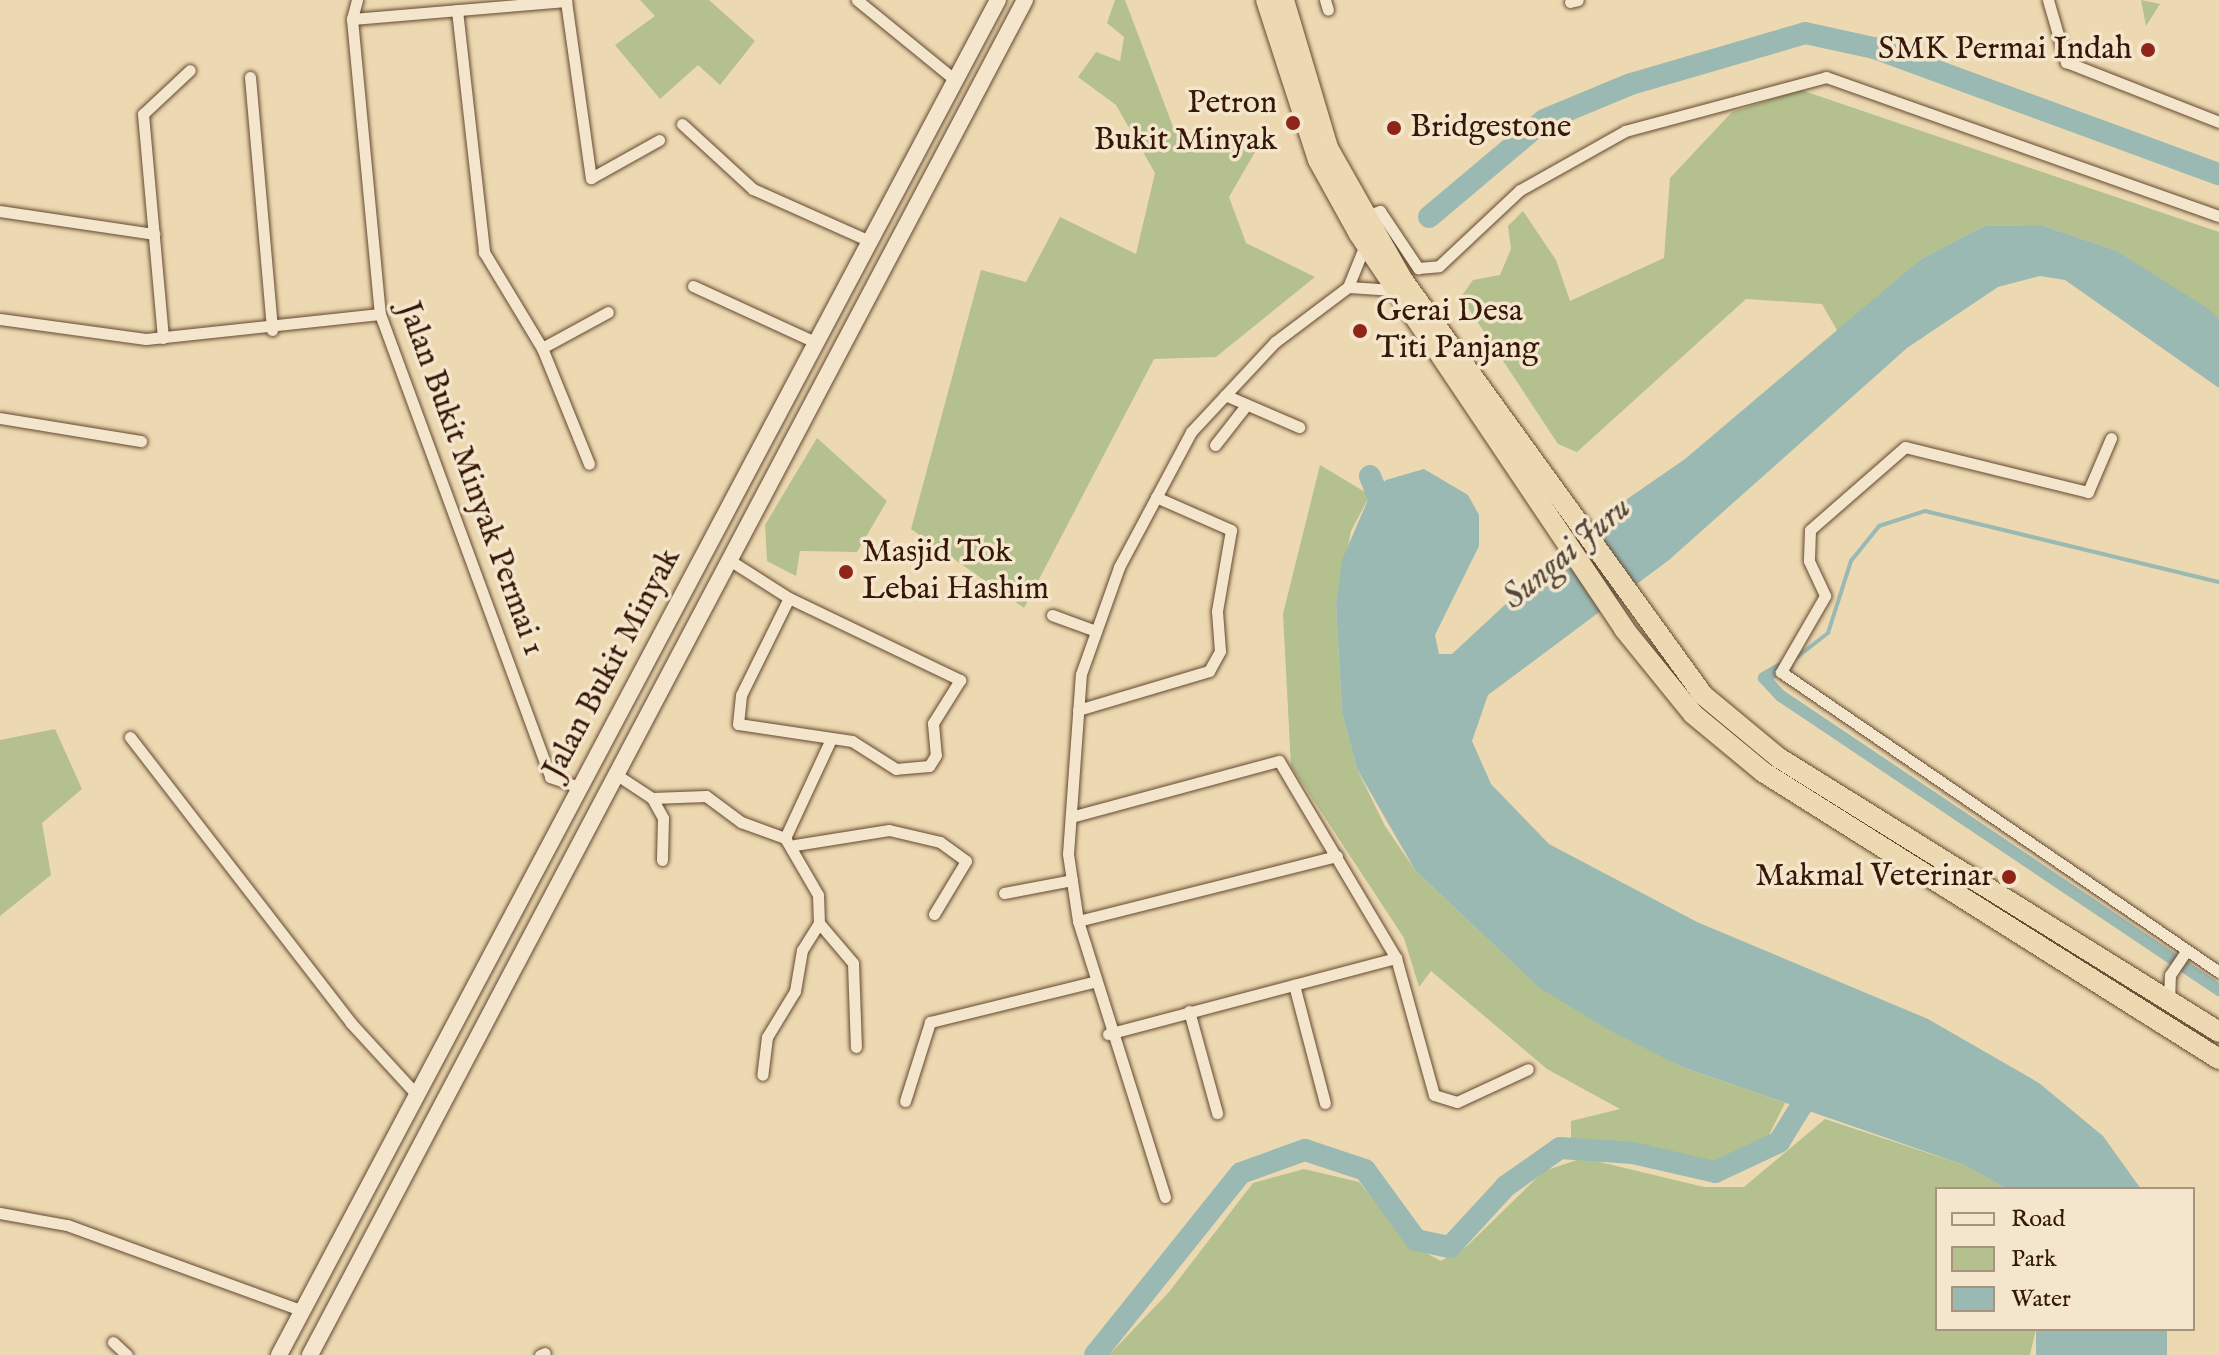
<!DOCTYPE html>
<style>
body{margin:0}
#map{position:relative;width:2219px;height:1355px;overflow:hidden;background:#edd9b1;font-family:"IM FELL English",serif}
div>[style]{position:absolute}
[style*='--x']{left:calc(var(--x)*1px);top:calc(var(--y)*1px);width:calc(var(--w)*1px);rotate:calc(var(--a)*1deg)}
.green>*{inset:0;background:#b4c08e}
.water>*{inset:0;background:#9bb9b3;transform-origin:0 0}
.stream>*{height:4px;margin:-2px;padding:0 2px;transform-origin:2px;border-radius:2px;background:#9bb9b3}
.canal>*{height:12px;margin:-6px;padding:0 6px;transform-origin:6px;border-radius:6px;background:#9bb9b3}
.river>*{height:22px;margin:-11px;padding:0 11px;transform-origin:11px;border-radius:11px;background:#9bb9b3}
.roads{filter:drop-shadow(0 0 2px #644832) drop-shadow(0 0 2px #644832)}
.street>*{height:11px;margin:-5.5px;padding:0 5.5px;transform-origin:5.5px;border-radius:5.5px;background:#f3e6cc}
.secondary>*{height:16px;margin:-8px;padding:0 8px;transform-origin:8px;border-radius:8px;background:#f3e6cc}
.highway>*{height:20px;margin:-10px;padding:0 10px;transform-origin:10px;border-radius:10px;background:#edd9b1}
.dots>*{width:22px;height:22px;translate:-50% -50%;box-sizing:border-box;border:4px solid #f3e6cc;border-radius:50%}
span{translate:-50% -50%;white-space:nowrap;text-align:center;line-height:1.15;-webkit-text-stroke:7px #f3e6cc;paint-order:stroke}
.poi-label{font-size:32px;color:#371708}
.right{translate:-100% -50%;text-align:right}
.left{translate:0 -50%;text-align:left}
.street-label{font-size:32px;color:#371708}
.water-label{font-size:34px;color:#55483b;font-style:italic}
.legend{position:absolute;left:1935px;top:1187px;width:260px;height:144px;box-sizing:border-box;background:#f3e6cc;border:2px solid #a8937e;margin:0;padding:10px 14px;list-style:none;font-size:24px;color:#371708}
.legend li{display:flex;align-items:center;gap:16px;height:40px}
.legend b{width:40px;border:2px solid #a8937e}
</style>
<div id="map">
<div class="green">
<i style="clip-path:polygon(640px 0,709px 0,755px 41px,720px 85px,698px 65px,660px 99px,615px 45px,655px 16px)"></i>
<i style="clip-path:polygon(1115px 0,1125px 0,1175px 132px,1185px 141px,1204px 127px,1255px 152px,1229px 197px,1246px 243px,1315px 277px,1216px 357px,1154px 359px,1024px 608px,911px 529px,981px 270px,1026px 282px,1060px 217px,1136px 254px,1155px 173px,1116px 105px,1078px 77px,1096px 52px,1120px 61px,1124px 37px,1107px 23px)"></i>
<i style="clip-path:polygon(2141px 0,2160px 4px,2146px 26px)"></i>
<i style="clip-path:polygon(1801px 90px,2219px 232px,2219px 319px,2115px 250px,2041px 225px,1984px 226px,1921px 259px,1838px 332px,1822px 304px,1746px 299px,1577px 452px,1558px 444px,1461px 297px,1473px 280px,1500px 275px,1511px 249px,1508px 226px,1523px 211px,1556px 260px,1570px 301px,1664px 258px,1670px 178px,1732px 112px)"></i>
<i style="clip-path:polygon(817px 438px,887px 501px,857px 552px,800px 551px,796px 576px,767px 561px,765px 525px)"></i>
<i style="clip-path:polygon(1320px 465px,1370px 495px,1351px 531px,1336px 606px,1342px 713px,1357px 769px,1385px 826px,1415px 870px,1538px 987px,1682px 1067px,1785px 1103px,1768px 1137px,1717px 1161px,1571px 1142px,1571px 1121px,1620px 1109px,1547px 1069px,1431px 971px,1419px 987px,1404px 938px,1291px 766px,1283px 614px)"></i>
<i style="clip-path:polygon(55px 729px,82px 789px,42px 823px,51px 875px,0 916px,0 740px)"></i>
<i style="clip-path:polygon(1825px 1119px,1964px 1165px,2007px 1189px,1937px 1189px,1937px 1329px,2036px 1329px,2030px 1355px,1109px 1355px,1169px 1292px,1253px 1183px,1304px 1169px,1359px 1182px,1409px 1244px,1441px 1261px,1466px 1247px,1544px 1171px,1583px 1158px,1704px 1187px,1744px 1187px)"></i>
</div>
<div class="water">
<i style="clip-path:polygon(2041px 225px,2115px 250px,2207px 308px,2219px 319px,2219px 388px,2065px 280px,2040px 276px,1998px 287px,1907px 348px,1669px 560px,1488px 695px,1472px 741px,1491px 784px,1549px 844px,1697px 922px,1928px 1019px,2039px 1083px,2103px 1136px,2141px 1189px,2007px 1189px,1964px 1165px,1682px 1067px,1609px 1030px,1538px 987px,1415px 870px,1357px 769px,1342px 713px,1336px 606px,1342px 560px,1370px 495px,1386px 480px,1424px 469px,1468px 495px,1479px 515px,1479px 546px,1435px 635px,1439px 654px,1452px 654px,1594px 522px,1685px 459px,1921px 259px,1984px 226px)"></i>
<i style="left:2036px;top:1329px;width:131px;height:27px"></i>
</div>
<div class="stream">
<i style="--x:1792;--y:661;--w:46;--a:-37.9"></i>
<i style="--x:1828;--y:633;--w:76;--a:-72.3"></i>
<i style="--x:1851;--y:561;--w:45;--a:-51.3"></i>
<i style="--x:1879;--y:526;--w:48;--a:-18.1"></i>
<i style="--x:1925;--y:511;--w:302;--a:13.6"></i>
</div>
<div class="canal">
<i style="--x:1788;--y:664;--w:28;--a:150"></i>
<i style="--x:1764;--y:678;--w:25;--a:47"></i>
<i style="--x:1781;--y:696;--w:528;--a:33.87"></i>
</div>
<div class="river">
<i style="--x:1429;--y:217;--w:150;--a:-40.1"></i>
<i style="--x:1544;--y:120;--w:94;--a:-22.5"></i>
<i style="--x:1631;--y:84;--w:181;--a:-16.3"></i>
<i style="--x:1805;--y:33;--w:71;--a:12.3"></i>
<i style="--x:1874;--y:48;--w:367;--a:20.1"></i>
<i style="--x:1370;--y:476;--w:44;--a:68.7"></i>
<i style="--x:1095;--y:1355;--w:233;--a:-51.3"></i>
<i style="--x:1241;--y:1173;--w:68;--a:-19.8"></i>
<i style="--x:1305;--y:1150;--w:63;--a:18.4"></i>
<i style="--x:1365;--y:1170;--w:87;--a:53.9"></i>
<i style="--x:1416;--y:1240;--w:35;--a:12"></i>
<i style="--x:1450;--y:1247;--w:83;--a:-47.4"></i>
<i style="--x:1506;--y:1186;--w:66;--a:-35.1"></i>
<i style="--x:1560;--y:1148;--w:73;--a:3.9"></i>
<i style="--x:1633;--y:1153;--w:84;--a:13"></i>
<i style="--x:1715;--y:1172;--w:71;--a:-25.1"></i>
<i style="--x:1779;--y:1142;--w:70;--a:-58.3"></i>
</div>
<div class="roads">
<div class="street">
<i style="--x:357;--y:0;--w:20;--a:105"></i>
<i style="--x:352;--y:19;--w:296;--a:84.6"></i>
<i style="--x:380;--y:314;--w:493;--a:69.8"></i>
<i style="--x:550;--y:777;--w:31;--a:19"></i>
<i style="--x:857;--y:0;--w:127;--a:39.2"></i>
<i style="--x:1325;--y:0;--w:10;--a:73"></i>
<i style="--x:2048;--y:0;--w:65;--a:73.8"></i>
<i style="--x:2066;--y:62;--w:164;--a:21.4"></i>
<i style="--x:1570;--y:2;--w:8;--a:-14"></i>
<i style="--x:457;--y:10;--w:244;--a:83.6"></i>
<i style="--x:484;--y:252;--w:112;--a:58.9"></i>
<i style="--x:542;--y:348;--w:125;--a:67.9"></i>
<i style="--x:352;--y:19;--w:215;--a:-4.8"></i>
<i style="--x:566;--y:1;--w:179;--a:82"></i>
<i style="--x:591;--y:178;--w:78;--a:-29.2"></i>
<i style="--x:250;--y:77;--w:254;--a:85"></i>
<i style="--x:682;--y:124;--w:96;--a:42.5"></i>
<i style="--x:753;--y:189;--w:127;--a:24.1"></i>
<i style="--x:0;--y:211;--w:156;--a:8.5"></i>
<i style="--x:1366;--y:216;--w:15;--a:-20"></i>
<i style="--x:1380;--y:211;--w:69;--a:56.3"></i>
<i style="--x:1418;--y:268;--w:21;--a:-5"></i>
<i style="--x:1439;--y:266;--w:111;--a:-43.2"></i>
<i style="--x:1520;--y:190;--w:120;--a:-29.3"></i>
<i style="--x:1625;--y:131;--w:208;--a:-15"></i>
<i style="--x:1826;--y:77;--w:417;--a:19.5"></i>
<i style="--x:693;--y:286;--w:136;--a:24.7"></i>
<i style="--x:1348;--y:287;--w:46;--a:3.7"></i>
<i style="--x:0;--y:319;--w:147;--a:7.8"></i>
<i style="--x:146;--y:339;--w:235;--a:-6.1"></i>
<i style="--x:163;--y:338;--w:225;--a:-95.1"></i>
<i style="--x:143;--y:114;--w:64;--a:-43.1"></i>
<i style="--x:542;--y:348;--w:75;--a:-28.6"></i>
<i style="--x:1225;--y:395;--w:81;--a:23.4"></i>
<i style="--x:0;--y:418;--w:143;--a:9.3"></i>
<i style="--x:2111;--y:438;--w:59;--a:113.1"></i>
<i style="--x:2088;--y:492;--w:188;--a:-166.2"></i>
<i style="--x:1905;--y:447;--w:126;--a:138.9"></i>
<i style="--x:1810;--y:530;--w:31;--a:92"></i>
<i style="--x:1809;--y:561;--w:38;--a:65"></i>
<i style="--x:1825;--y:596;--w:88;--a:120.1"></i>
<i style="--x:1781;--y:672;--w:531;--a:34.41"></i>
<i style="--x:1215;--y:445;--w:47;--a:-51.9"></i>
<i style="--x:731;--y:561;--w:69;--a:32.5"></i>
<i style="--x:789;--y:598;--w:190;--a:25.6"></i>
<i style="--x:960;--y:680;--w:51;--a:122.1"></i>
<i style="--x:933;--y:723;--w:32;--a:85"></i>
<i style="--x:936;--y:755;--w:13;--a:122"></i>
<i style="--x:929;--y:766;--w:33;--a:175"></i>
<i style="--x:896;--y:769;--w:52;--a:-147.5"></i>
<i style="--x:852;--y:741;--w:115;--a:-171.5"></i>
<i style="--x:738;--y:724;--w:29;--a:-84"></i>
<i style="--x:741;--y:695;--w:108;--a:-63.7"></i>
<i style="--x:1052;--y:615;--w:47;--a:20"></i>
<i style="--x:1078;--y:710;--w:137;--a:-16.6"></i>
<i style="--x:1209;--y:671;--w:23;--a:-61"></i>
<i style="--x:1220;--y:651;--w:40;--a:-94.3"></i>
<i style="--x:1217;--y:611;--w:82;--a:-80.2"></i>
<i style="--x:1231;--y:530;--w:82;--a:-156.3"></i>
<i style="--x:130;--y:737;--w:361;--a:52.3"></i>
<i style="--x:351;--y:1023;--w:98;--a:47.5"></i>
<i style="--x:617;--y:775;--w:42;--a:33.3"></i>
<i style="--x:652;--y:798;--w:23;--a:61"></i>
<i style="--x:663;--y:818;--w:42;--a:91.4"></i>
<i style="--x:652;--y:798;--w:54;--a:-2.1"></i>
<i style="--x:706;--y:796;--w:44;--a:36.6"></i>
<i style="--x:741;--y:822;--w:47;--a:20"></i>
<i style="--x:785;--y:838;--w:66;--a:59.9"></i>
<i style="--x:818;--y:895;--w:28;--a:88"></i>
<i style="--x:819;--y:923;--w:32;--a:122"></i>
<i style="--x:802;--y:950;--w:42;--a:99.7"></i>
<i style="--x:795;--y:991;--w:54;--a:121.3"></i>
<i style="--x:767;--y:1037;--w:38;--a:97"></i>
<i style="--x:1071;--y:817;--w:215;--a:-15.1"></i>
<i style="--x:1279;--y:761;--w:229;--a:59.3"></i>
<i style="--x:1396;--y:958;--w:142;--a:74.5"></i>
<i style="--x:1434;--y:1095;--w:24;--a:17"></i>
<i style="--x:1457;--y:1102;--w:78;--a:-24.9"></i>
<i style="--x:785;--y:838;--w:109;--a:-65.1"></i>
<i style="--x:795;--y:845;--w:95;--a:-9.1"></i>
<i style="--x:889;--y:830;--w:52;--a:13.2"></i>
<i style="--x:940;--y:842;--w:32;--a:36"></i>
<i style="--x:966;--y:861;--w:62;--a:121.1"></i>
<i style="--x:1004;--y:893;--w:69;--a:-10.8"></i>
<i style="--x:1078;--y:921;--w:267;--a:-14.1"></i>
<i style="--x:819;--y:923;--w:52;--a:49.6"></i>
<i style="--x:853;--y:963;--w:84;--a:88"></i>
<i style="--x:1294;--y:985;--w:122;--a:75.3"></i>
<i style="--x:2169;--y:1002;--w:27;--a:-88"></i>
<i style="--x:2170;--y:975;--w:29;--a:-56"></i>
<i style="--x:1189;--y:1011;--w:106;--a:74.6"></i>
<i style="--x:1108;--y:1034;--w:298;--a:-14.8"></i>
<i style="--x:905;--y:1101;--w:83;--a:-72.4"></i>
<i style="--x:930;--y:1022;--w:168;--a:-13.8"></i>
<i style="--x:1165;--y:1197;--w:289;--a:-107.5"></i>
<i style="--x:1078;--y:921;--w:68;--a:-98.5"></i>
<i style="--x:1068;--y:854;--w:180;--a:-85.9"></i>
<i style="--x:1081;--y:674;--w:114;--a:-70.4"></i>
<i style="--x:1119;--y:567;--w:153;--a:-61.9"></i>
<i style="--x:1191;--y:432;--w:123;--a:-47"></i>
<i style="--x:1275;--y:342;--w:91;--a:-37"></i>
<i style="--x:1348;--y:287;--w:45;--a:-68"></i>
<i style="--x:0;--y:1213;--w:68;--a:10.2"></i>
<i style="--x:67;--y:1225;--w:248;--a:20"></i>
<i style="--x:113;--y:1342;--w:19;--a:43"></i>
<i style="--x:540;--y:1355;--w:5;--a:-22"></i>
</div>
<div class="secondary">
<i style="--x:279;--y:1355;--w:1534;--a:-62.05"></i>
<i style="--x:310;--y:1355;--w:1532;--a:-62.18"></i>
</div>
<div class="highway">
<i style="--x:1266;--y:0;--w:168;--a:72"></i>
<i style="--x:1318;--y:160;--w:85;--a:61"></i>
<i style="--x:1359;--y:234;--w:476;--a:56.1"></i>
<i style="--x:1624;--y:629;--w:109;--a:50.9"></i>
<i style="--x:1693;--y:714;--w:91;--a:39.6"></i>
<i style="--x:1763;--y:772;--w:539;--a:32.19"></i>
<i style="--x:1284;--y:0;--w:154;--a:73.4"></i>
<i style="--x:1328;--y:148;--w:150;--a:60.5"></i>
<i style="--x:1402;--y:279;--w:513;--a:54.11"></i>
<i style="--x:1703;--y:695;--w:99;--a:39.7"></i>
<i style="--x:1779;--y:758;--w:518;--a:31.91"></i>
</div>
</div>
<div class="dots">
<i style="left:2148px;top:50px;background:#8f2418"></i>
<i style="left:1293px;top:123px;background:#8f2418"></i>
<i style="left:1394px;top:128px;background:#8f2418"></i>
<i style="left:1360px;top:331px;background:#8f2418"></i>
<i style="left:846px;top:572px;background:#8f2418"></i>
<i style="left:2009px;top:877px;background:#8f2418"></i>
</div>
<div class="poi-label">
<span class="right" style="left:2132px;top:50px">SMK Permai Indah</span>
<span class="right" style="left:1277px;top:123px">Petron<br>Bukit Minyak</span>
<span class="left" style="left:1410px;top:128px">Bridgestone</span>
<span class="left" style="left:1376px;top:331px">Gerai Desa<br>Titi Panjang</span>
<span class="left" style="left:862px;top:572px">Masjid Tok<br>Lebai Hashim</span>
<span class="right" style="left:1993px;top:877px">Makmal Veterinar</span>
</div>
<div class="street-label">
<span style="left:470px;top:479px;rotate:70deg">Jalan Bukit Minyak Permai 1</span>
<span style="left:613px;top:664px;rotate:-62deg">Jalan Bukit Minyak</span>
</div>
<div class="water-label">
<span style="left:1567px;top:553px;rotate:-40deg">Sungai Juru</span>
</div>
<ul class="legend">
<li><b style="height:10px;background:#f3e6cc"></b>Road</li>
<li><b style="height:22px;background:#b4c08e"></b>Park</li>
<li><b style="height:22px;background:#9bb9b3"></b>Water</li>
</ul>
</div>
